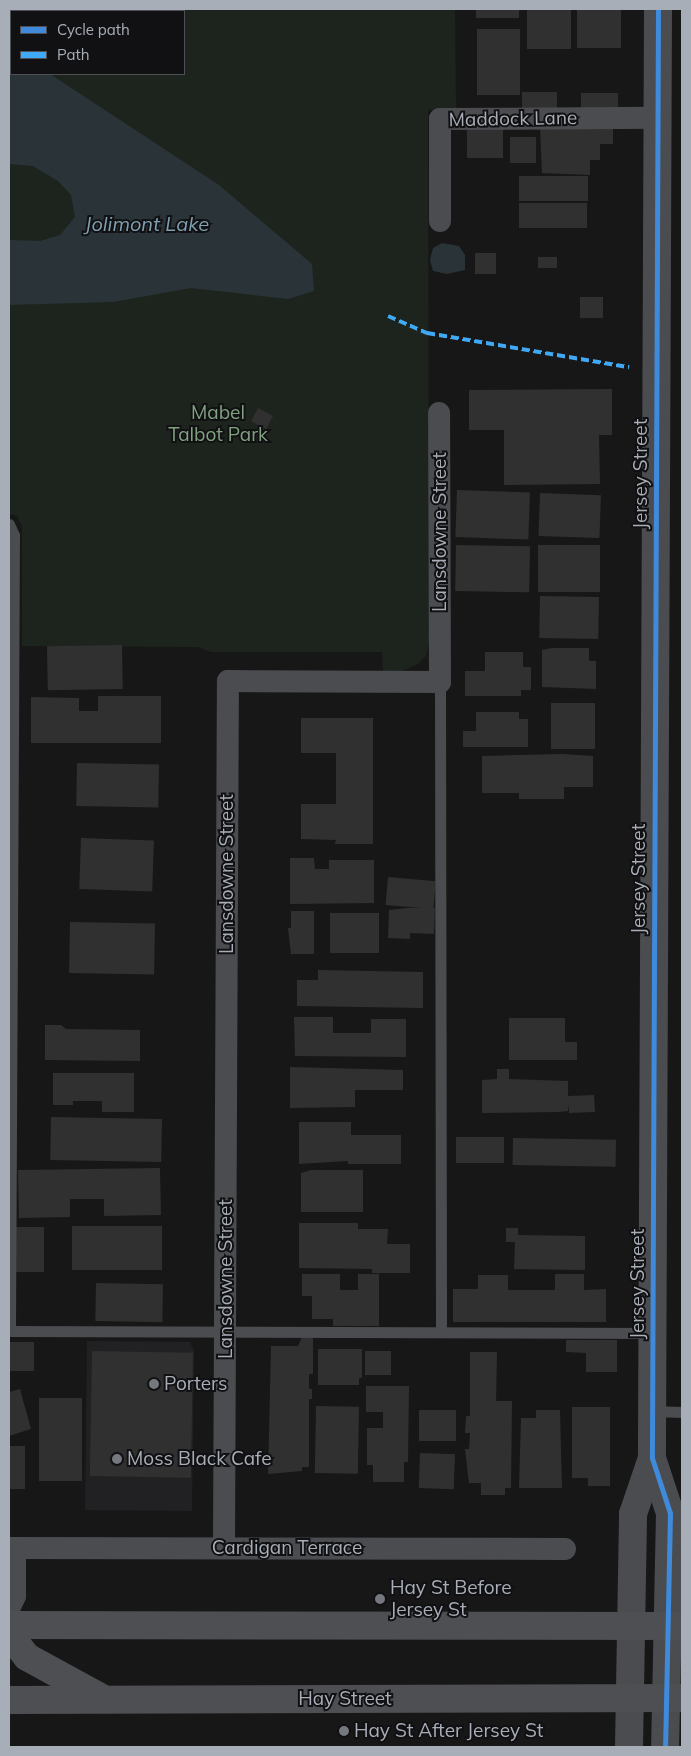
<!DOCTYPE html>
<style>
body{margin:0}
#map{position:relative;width:691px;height:1756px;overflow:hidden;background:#171717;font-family:Mulish,sans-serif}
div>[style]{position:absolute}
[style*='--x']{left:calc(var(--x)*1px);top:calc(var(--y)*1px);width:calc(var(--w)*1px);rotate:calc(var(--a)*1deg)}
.built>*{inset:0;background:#212123}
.green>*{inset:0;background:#1d241d}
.water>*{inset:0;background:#2a3338}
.building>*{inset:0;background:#303031;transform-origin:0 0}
.service>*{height:11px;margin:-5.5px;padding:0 5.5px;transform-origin:5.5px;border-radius:5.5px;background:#4b4c50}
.minor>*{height:22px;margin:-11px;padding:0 11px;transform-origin:11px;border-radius:11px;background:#4b4c50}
.tertiary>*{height:28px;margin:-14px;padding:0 14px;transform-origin:14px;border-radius:14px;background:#4b4c50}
.primary>*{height:28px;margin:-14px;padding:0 14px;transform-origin:14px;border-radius:14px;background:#4d4f52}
.quiet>*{height:4px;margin-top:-2px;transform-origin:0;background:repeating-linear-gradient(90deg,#3fa9f5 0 8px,transparent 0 12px)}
.cycleway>*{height:5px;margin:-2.5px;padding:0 2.5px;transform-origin:2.5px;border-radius:2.5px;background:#408adc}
.dots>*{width:14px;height:14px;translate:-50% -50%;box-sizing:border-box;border:2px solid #111113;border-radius:50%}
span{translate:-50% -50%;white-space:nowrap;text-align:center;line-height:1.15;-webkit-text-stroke:4px #111113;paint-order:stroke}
.street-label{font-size:19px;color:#a8aeb7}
.park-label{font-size:19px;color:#81a280}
.poi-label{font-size:19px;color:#a8aeb7}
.left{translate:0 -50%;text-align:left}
.water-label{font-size:20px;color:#80a0b2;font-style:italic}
.frame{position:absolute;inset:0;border:10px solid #a8aeb7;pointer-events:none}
.legend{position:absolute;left:10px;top:10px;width:175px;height:65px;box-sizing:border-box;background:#111113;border:1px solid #4d5055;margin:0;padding:6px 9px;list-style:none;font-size:15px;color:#a8aeb7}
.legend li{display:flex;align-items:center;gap:10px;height:25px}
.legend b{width:25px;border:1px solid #4d5055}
</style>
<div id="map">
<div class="built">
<i style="clip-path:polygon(87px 1341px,190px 1342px,194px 1351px,192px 1511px,85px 1510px)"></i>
</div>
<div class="green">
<i style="clip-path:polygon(evenodd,9px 9px,455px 9px,456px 109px,428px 110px,429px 643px,426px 656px,418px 664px,403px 671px,383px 672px,382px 652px,211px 652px,198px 647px,22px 646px,22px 526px,17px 516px,9px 514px,9px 9px,11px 11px,184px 11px,184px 74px,11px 74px,11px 11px)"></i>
</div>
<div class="water">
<i style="clip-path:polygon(9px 53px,11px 74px,50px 74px,219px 185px,312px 264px,314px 291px,288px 299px,191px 288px,113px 302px,9px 305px,9px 240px,40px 241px,60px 235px,75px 217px,71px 195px,58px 181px,33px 166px,9px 164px)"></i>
<i style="clip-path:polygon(442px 243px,459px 246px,465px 255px,465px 270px,447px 274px,433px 271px,430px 260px,433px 248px)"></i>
</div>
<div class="building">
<i style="left:476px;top:9px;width:43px;height:9px"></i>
<i style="left:527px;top:9px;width:44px;height:40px"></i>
<i style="left:577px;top:9px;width:44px;height:39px"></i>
<i style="left:477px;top:29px;width:43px;height:66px"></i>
<i style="left:557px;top:92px;width:18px;height:35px;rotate:90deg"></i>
<i style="left:581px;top:93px;width:37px;height:18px"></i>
<i style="clip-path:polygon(613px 126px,613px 144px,600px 144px,600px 160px,590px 160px,590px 175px,542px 173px,540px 127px)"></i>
<i style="left:467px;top:129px;width:36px;height:29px"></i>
<i style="left:510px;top:137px;width:26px;height:26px"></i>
<i style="left:588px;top:176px;width:25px;height:69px;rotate:90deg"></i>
<i style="left:519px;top:203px;width:68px;height:25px"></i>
<i style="left:475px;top:253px;width:21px;height:21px"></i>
<i style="left:538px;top:257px;width:19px;height:11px"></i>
<i style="left:580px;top:297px;width:23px;height:21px"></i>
<i style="clip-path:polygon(612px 389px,612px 435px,599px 435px,600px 484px,504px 485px,504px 430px,469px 430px,469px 390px)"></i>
<i style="left:258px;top:408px;width:17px;height:15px;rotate:28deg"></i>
<i style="left:457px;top:490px;width:73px;height:47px;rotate:2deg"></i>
<i style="left:540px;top:493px;width:61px;height:43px;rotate:2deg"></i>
<i style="left:456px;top:545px;width:74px;height:46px;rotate:1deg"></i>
<i style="left:600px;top:545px;width:47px;height:62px;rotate:90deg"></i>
<i style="left:540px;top:596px;width:59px;height:42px;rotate:1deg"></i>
<i style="left:122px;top:645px;width:44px;height:75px;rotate:89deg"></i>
<i style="clip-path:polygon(552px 648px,589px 648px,589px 661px,596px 661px,596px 689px,542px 687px,542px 650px)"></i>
<i style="clip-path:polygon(485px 652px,523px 652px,523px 667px,531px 667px,531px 690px,521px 690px,521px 696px,465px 696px,465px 671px,485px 671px)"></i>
<i style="clip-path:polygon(98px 696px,161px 696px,161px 743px,31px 743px,31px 697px,79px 698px,79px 711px,98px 711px)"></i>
<i style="left:551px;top:703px;width:44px;height:46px"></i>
<i style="clip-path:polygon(476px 712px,519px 712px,519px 719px,528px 719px,528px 747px,463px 747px,463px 731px,476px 731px)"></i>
<i style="clip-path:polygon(301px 718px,373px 718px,373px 844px,335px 844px,336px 840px,301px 839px,301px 804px,336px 804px,336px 753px,301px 753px)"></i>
<i style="clip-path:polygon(563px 754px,593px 756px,593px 787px,564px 787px,564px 799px,519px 799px,519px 793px,482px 793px,482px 756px)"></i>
<i style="left:77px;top:763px;width:82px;height:43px;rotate:1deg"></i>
<i style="left:81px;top:838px;width:73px;height:51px;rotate:2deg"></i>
<i style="clip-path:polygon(290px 858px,314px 858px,315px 869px,329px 869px,329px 860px,374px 860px,374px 903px,290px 904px)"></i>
<i style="left:388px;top:877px;width:48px;height:28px;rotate:5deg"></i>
<i style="clip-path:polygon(408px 908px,435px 908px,434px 934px,410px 933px,410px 939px,388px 938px,389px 910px)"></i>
<i style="clip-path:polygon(291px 911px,314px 911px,314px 954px,291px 954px,288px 928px,291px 928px)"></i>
<i style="left:330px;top:913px;width:49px;height:40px"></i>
<i style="left:70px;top:922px;width:85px;height:51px;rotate:1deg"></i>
<i style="clip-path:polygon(318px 970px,423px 972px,423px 1008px,297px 1006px,297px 980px,318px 980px)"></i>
<i style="clip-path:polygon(294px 1017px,333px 1017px,333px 1033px,371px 1033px,371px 1019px,406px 1019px,406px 1057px,295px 1056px)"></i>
<i style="clip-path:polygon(509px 1018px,565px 1018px,565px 1042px,577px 1042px,577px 1060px,509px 1060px)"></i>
<i style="clip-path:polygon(45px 1025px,61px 1025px,66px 1029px,140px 1030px,140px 1061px,45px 1060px)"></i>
<i style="clip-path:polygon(290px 1067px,403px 1070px,403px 1090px,355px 1090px,355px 1107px,290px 1108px)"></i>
<i style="clip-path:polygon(497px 1069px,509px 1069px,509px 1079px,568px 1081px,568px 1096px,594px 1095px,595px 1112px,569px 1113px,569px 1104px,568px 1111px,559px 1112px,482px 1113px,482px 1080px,497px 1079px)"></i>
<i style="clip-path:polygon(53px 1073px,134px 1073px,134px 1112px,102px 1112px,102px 1101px,73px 1101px,73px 1105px,53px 1105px)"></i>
<i style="left:51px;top:1117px;width:111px;height:43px;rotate:1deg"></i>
<i style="clip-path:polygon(299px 1122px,351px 1122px,351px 1135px,401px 1135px,401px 1164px,348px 1164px,348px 1161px,299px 1164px)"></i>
<i style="left:456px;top:1137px;width:48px;height:26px"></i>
<i style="left:513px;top:1138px;width:103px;height:27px;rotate:1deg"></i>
<i style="clip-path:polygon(160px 1168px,161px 1215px,104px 1216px,104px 1199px,70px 1199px,70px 1217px,19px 1218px,18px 1170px)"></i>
<i style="clip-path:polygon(311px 1170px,363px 1170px,363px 1212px,301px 1212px,301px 1173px)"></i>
<i style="clip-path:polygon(299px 1223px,358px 1223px,358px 1229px,388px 1229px,387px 1244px,410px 1244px,410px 1273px,372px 1273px,372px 1269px,299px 1268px)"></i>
<i style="left:162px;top:1226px;width:44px;height:90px;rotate:90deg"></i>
<i style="left:16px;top:1227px;width:28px;height:45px"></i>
<i style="clip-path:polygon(506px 1228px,518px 1228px,518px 1235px,585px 1236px,585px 1270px,514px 1269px,515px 1242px,506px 1242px)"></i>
<i style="clip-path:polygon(302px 1274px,340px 1274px,340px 1290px,358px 1290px,358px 1274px,379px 1274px,379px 1326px,333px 1326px,333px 1319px,312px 1319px,312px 1296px,302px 1296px)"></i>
<i style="clip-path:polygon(555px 1274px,584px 1274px,584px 1290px,606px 1289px,606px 1322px,453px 1322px,453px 1289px,478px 1289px,478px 1275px,508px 1275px,508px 1290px,555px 1290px)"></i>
<i style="left:96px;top:1283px;width:67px;height:38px;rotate:1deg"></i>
<i style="clip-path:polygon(302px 1337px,313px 1337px,313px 1374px,309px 1374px,309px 1389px,312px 1389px,312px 1399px,309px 1399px,309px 1467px,302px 1467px,302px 1471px,268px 1474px,271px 1346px,298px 1346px)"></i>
<i style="clip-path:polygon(566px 1340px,617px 1340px,617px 1372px,586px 1372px,586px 1353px,566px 1352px)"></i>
<i style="left:9px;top:1342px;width:25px;height:29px"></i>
<i style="clip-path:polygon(318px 1349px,362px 1349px,362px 1378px,359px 1378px,359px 1385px,318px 1385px)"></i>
<i style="left:92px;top:1351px;width:101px;height:125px;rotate:1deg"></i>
<i style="left:365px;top:1351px;width:26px;height:24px"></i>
<i style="clip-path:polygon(470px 1352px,497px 1352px,496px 1401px,512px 1401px,511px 1488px,505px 1488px,505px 1495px,481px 1495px,481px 1483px,469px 1483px,465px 1449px,469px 1449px,470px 1433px,465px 1433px,466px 1416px,470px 1416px)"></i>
<i style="clip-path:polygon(366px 1386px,409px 1386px,408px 1462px,404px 1462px,404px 1482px,373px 1482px,373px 1465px,367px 1465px,367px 1428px,383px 1428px,383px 1412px,366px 1412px)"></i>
<i style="clip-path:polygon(20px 1389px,31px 1429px,9px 1436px,9px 1392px)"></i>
<i style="left:39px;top:1398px;width:43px;height:83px"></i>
<i style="left:316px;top:1406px;width:43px;height:67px;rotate:1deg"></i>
<i style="clip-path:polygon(572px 1407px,610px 1407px,610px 1486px,588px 1486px,588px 1478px,572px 1478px)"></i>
<i style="left:419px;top:1410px;width:37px;height:31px"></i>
<i style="clip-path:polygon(536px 1410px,560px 1410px,562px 1488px,519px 1488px,521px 1418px,536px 1418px)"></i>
<i style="left:9px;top:1446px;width:16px;height:43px"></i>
<i style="left:420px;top:1453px;width:35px;height:35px;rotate:2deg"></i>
</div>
<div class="service">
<i style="--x:9;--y:524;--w:12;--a:66"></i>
<i style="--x:14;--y:535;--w:796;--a:90.29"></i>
<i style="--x:440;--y:682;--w:650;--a:89.91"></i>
<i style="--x:9;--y:1331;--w:644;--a:0.18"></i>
<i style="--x:652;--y:1411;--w:30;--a:2"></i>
</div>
<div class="minor">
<i style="--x:440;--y:221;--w:102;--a:-90"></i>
<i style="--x:440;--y:119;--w:218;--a:-0.3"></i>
<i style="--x:224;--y:1547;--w:866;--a:-89.74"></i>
<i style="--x:228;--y:681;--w:212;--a:0.3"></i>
<i style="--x:440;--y:682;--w:269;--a:-90.2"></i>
<i style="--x:9;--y:1548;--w:556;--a:0.1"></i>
<i style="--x:9;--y:1609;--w:14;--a:-65"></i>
<i style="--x:15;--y:1596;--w:48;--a:-90"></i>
</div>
<div class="tertiary">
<i style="--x:658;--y:9;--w:1449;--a:90.24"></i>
<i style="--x:652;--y:1458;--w:58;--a:71.9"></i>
<i style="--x:670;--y:1513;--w:234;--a:91.2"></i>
<i style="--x:629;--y:1747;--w:233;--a:-89"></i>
<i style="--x:633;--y:1514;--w:59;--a:-71.3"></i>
</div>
<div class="primary">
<i style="--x:9;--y:1625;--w:673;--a:0.09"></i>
<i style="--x:9;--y:1634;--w:29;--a:52"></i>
<i style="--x:27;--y:1657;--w:83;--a:28.7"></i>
<i style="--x:9;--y:1700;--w:673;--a:-0.17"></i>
</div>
<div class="quiet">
<i style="--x:388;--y:316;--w:43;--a:23.6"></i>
<i style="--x:427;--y:333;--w:205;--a:9.6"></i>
</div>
<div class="cycleway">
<i style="--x:658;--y:9;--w:1449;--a:90.24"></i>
<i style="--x:652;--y:1458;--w:58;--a:71.9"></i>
<i style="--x:670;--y:1513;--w:234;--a:91.2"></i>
</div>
<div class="dots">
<i style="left:154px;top:1384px;background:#75797f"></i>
<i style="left:117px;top:1459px;background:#75797f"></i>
<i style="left:380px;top:1599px;background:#75797f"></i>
<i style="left:344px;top:1731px;background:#75797f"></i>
</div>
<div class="street-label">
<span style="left:513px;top:119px;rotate:-1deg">Maddock Lane</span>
<span style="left:641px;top:474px;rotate:-90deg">Jersey Street</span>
<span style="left:440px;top:532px;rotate:-90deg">Lansdowne Street</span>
<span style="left:227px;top:874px;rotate:-90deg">Lansdowne Street</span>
<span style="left:639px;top:879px;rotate:-90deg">Jersey Street</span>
<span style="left:226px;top:1279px;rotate:-90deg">Lansdowne Street</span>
<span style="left:638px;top:1284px;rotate:-90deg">Jersey Street</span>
<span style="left:287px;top:1548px">Cardigan Terrace</span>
<span style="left:345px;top:1699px">Hay Street</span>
</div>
<div class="park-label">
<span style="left:218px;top:424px">Mabel<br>Talbot Park</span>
</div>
<div class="poi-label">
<span class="left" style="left:164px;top:1384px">Porters</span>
<span class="left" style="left:127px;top:1459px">Moss Black Cafe</span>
<span class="left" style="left:390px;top:1599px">Hay St Before<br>Jersey St</span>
<span class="left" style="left:354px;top:1731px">Hay St After Jersey St</span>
</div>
<div class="water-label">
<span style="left:147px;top:223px">Jolimont Lake</span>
</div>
<div class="frame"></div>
<ul class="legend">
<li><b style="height:6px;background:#408adc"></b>Cycle path</li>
<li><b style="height:6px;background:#3fa9f5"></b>Path</li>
</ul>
</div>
